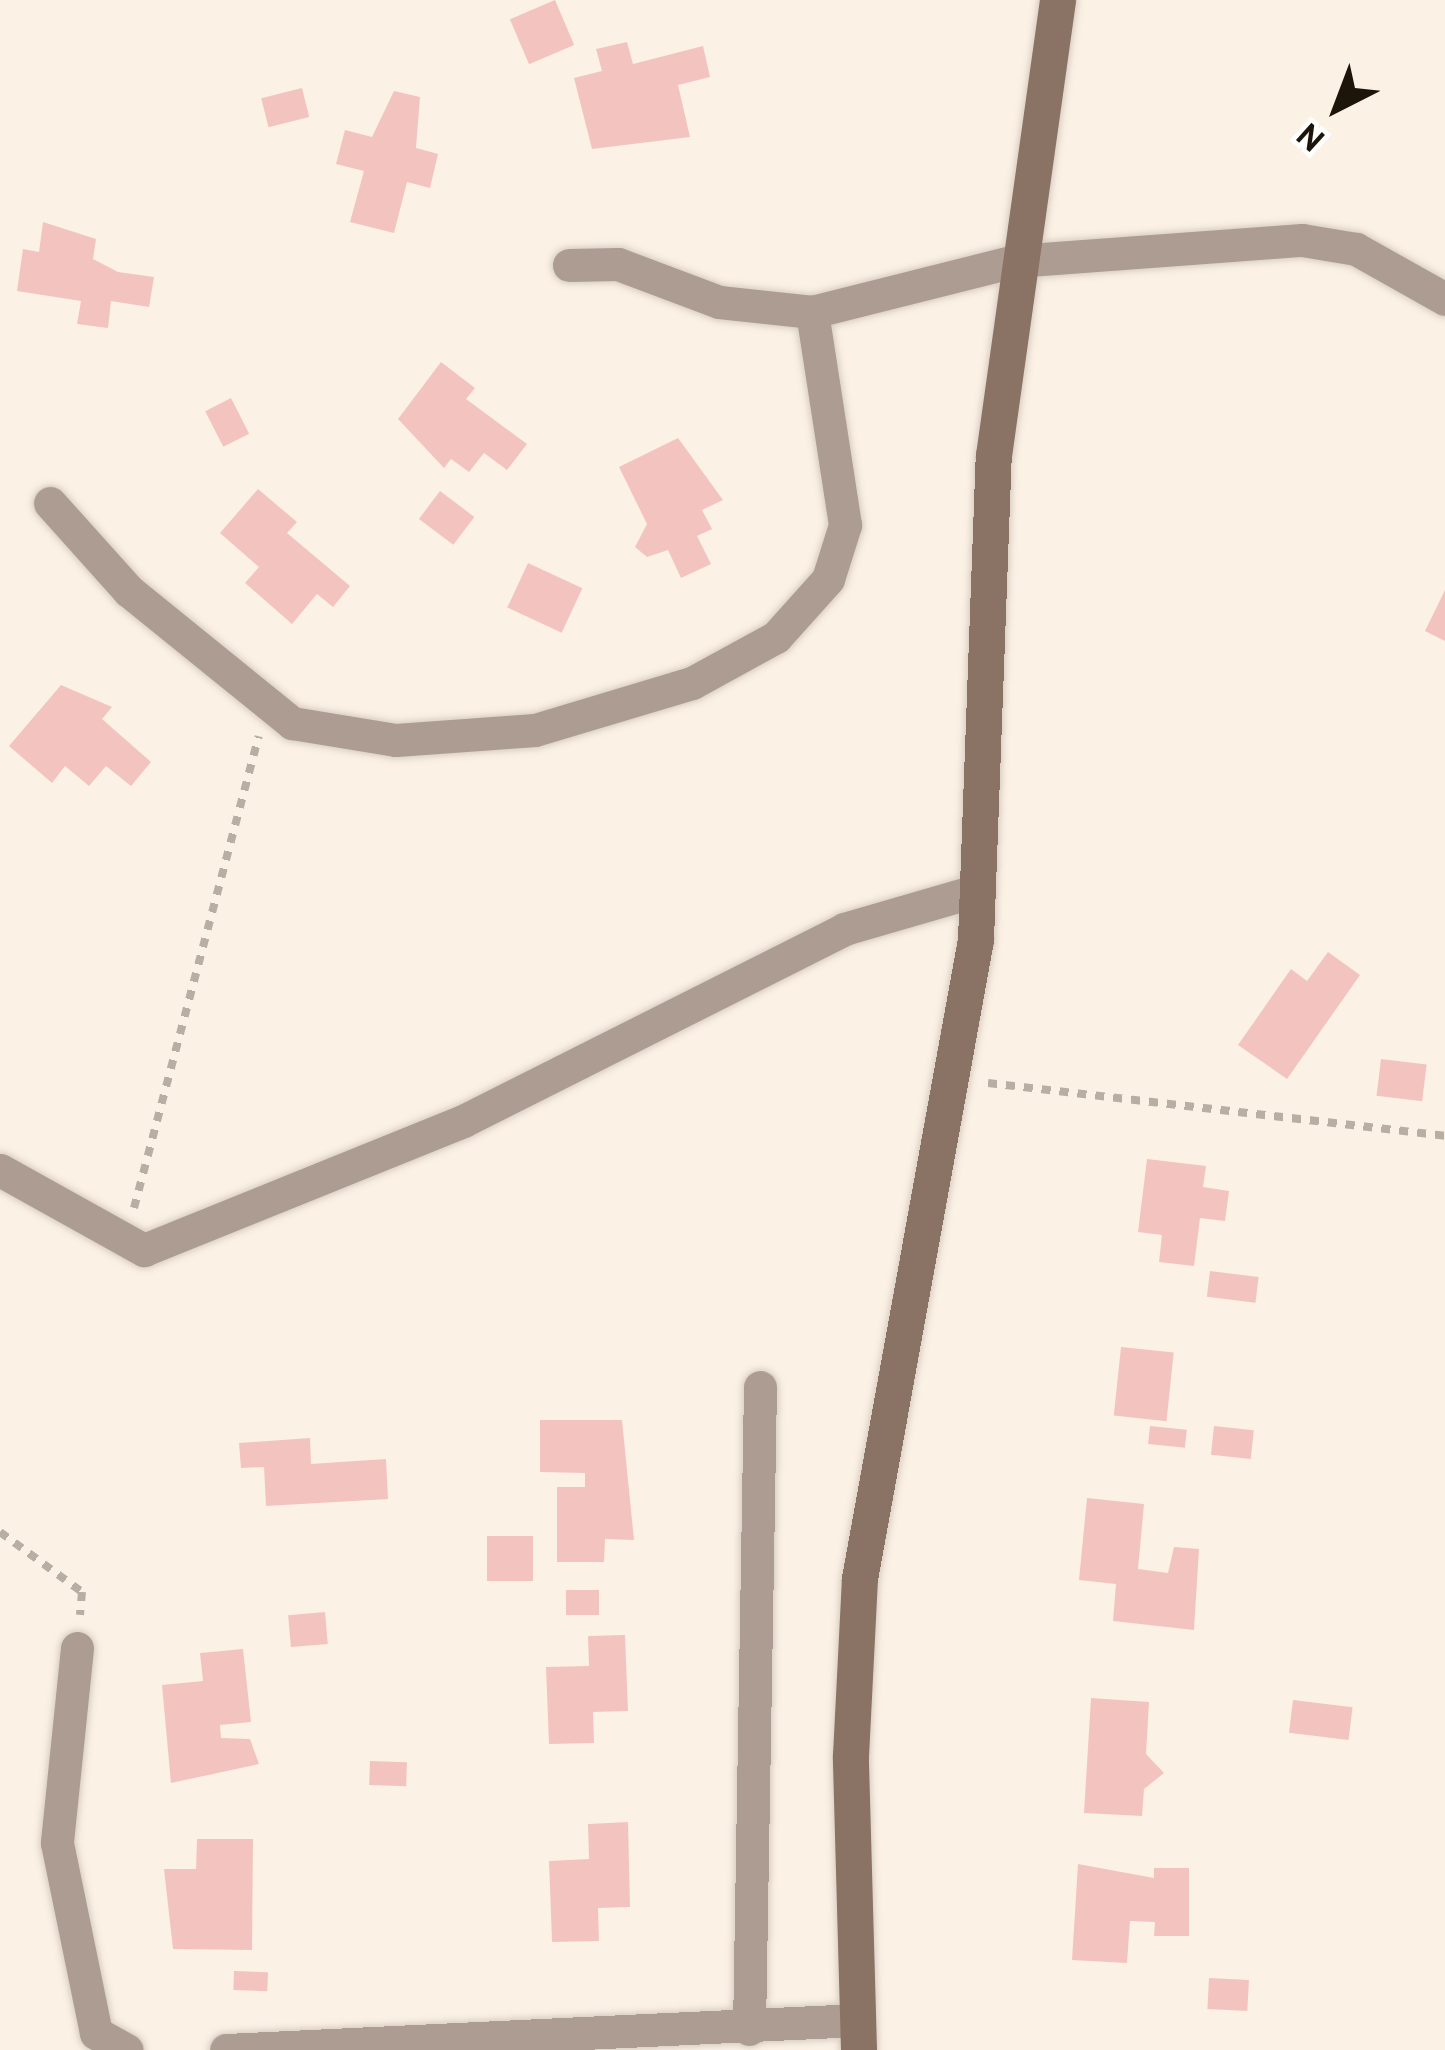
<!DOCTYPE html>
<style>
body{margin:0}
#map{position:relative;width:1445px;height:2050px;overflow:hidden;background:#fcf1e5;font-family:Overpass,sans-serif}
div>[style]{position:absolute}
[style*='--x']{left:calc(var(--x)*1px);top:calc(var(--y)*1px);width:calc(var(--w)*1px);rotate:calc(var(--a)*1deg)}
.building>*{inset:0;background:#f3c4bf;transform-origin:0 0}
.path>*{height:8px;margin-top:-4px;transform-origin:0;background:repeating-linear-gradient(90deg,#b9aea3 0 9px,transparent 0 18px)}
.roads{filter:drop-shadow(0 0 3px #d8cec2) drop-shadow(0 0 3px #d8cec2)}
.street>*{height:33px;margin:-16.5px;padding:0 16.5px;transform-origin:16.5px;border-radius:16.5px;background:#ad9c92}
.secondary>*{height:36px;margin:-18px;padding:0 18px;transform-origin:18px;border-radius:18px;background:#8a7264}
span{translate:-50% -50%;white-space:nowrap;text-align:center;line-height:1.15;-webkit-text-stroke:10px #fff;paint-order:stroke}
.north{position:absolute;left:1277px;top:48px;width:120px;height:120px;-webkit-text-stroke:9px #fff;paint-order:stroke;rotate:222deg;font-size:33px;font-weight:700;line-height:48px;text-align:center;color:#1e150a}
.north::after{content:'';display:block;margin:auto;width:42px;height:54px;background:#1e150a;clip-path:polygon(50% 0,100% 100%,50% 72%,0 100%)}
</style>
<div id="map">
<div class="building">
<i style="left:555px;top:0;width:49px;height:49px;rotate:67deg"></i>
<i style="clip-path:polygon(627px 42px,633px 64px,703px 46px,710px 77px,678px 85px,690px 137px,592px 149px,574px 78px,602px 71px,596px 49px)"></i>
<i style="left:302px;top:88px;width:30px;height:42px;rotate:76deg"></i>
<i style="clip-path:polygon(394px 91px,420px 97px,416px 148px,438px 154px,430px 188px,407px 182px,394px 233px,350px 222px,364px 171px,336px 164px,345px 130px,372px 137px)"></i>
<i style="clip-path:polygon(43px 222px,96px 239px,93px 259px,118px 272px,154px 277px,149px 307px,111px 301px,108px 328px,77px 324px,81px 301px,17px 291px,23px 249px,39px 252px)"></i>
<i style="clip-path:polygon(441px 362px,475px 388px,466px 399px,527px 444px,507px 470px,484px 453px,469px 472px,451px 459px,444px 468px,398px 419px)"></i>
<i style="left:231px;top:398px;width:40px;height:29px;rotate:63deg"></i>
<i style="clip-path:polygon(678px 438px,723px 500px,702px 510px,712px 529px,697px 536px,711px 564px,681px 578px,668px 550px,647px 557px,635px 547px,647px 524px,619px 467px)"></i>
<i style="clip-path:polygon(258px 489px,297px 522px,287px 533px,350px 586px,333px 607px,317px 594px,292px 624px,245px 583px,259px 567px,220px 533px)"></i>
<i style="left:440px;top:491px;width:43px;height:35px;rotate:37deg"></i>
<i style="left:528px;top:563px;width:60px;height:49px;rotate:25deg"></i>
<i style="clip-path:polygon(1445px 590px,1445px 641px,1425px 631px)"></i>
<i style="clip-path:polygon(61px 685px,112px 707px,102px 719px,151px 762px,131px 786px,106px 766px,89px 786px,65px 766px,52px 783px,9px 746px)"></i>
<i style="clip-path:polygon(1328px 952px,1360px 975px,1287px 1079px,1238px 1045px,1291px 969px,1307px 981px)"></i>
<i style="left:1381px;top:1059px;width:46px;height:37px;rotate:7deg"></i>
<i style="clip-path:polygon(1147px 1159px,1206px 1166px,1203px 1187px,1229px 1191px,1225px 1221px,1200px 1218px,1194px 1266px,1159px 1262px,1162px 1235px,1138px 1232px)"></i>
<i style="left:1210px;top:1271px;width:49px;height:26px;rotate:7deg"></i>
<i style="left:1121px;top:1347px;width:53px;height:69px;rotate:6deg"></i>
<i style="clip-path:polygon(540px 1420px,622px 1420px,634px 1540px,605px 1539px,604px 1562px,557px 1562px,557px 1487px,585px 1487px,585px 1473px,540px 1472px)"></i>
<i style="left:1150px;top:1426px;width:37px;height:18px;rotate:6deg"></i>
<i style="left:1214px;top:1426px;width:40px;height:29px;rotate:6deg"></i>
<i style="clip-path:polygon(310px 1438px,311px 1464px,386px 1459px,388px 1499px,266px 1506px,264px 1467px,241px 1468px,239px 1443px)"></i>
<i style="clip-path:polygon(1087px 1498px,1144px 1504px,1138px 1569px,1168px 1573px,1174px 1547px,1199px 1549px,1194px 1630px,1113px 1621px,1116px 1584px,1079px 1580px)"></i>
<i style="left:487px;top:1536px;width:46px;height:45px"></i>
<i style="left:566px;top:1590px;width:33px;height:25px"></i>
<i style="left:325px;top:1612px;width:32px;height:37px;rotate:85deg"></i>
<i style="clip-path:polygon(625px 1635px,628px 1711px,593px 1712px,594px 1743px,549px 1744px,546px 1667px,589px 1666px,588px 1636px)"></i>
<i style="clip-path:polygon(243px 1649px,251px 1722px,220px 1725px,221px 1738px,250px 1739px,259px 1764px,171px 1783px,162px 1685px,203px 1681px,200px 1653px)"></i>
<i style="clip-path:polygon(1091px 1698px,1149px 1702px,1146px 1754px,1164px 1773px,1144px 1789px,1142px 1816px,1084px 1813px)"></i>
<i style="left:1293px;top:1700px;width:60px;height:33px;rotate:7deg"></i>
<i style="left:370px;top:1761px;width:37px;height:24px;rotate:2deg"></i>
<i style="clip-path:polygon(628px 1822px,630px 1907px,598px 1908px,599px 1941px,552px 1942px,549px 1861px,589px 1859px,588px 1824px)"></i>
<i style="clip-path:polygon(197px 1839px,253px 1839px,252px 1950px,173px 1949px,164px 1869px,196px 1869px)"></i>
<i style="clip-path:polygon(1078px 1864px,1154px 1878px,1154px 1868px,1189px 1868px,1189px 1936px,1154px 1936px,1155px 1922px,1130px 1921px,1127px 1963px,1072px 1960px)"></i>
<i style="left:234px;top:1971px;width:34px;height:19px;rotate:2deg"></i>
<i style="left:1209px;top:1978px;width:40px;height:31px;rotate:3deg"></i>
</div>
<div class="path">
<i style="--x:988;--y:1083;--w:460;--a:6.6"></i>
<i style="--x:134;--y:1208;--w:488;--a:-75.2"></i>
<i style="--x:0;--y:1532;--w:102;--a:36.2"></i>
<i style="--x:82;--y:1592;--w:23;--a:95"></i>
</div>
<div class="roads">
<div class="street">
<i style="--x:569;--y:265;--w:49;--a:-1.2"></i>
<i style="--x:618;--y:264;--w:108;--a:20.6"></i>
<i style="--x:719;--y:302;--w:94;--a:6.1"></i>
<i style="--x:50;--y:503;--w:118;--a:48.1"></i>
<i style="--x:129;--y:591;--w:210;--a:39"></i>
<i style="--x:292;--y:723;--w:105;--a:9.3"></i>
<i style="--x:396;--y:740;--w:139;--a:-4.1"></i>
<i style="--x:535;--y:730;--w:164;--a:-16.7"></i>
<i style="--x:692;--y:683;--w:96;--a:-28.7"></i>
<i style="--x:776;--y:637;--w:78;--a:-48.1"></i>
<i style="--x:828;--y:579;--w:57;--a:-72.5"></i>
<i style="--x:845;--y:525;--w:216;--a:-98.8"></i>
<i style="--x:812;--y:312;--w:209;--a:-14.1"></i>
<i style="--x:1015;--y:261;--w:288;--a:-4.2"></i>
<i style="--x:1302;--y:240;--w:55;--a:9.5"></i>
<i style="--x:1356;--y:249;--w:102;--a:29.3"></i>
<i style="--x:0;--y:1170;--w:165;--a:29.1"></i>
<i style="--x:144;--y:1250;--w:344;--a:-22"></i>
<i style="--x:463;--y:1121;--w:427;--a:-26.7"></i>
<i style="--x:844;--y:929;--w:140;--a:-16.2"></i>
<i style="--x:77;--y:1648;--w:196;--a:95.9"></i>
<i style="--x:57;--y:1843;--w:194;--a:78.4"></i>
<i style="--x:96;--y:2033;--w:35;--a:29"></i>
<i style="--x:749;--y:2029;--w:642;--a:-89.02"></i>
<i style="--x:226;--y:2050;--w:632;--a:-2.72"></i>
</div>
<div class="secondary">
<i style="--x:859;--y:2050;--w:294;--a:-91.6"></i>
<i style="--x:851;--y:1756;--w:177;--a:-87.1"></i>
<i style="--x:860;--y:1579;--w:649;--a:-79.71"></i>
<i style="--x:976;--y:940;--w:484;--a:-87.9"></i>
<i style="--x:994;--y:456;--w:460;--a:-82"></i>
</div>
</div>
<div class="north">N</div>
</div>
